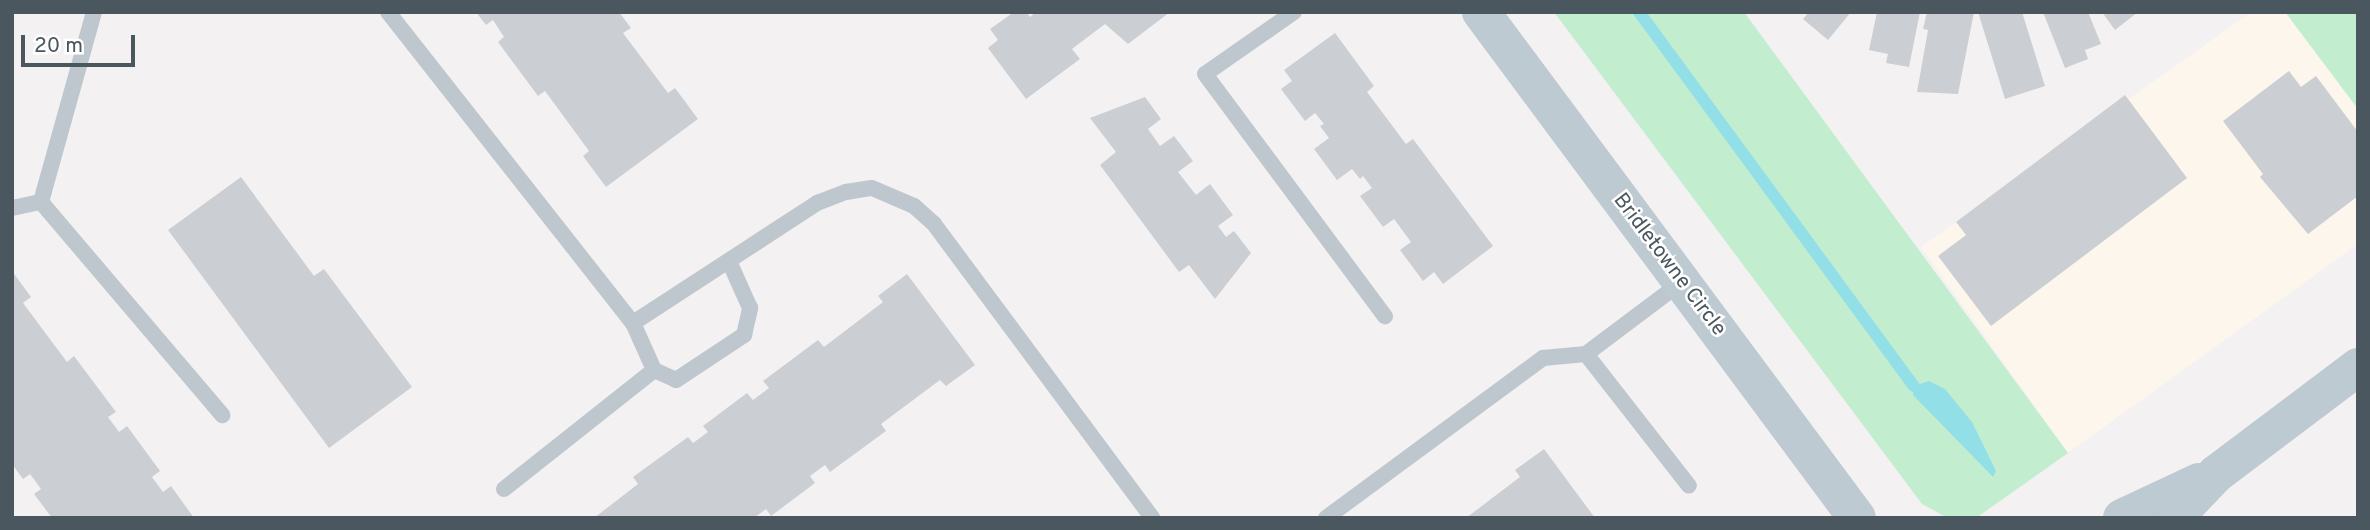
<!DOCTYPE html>
<style>
body{margin:0}
#map{position:relative;width:2370px;height:530px;overflow:hidden;background:#f3f1f2;font-family:Overpass,sans-serif}
div>[style]{position:absolute}
[style*='--x']{left:calc(var(--x)*1px);top:calc(var(--y)*1px);width:calc(var(--w)*1px);rotate:calc(var(--a)*1deg)}
.commercial>*{inset:0;background:#fcf6ed}
.green>*{inset:0;background:#c3edcf}
.water>*{inset:0;background:#93dfe7}
.stream>*{height:12px;margin:-6px;padding:0 6px;transform-origin:6px;border-radius:6px;background:#93dfe7}
.building>*{inset:0;background:#cbcfd3}
.lane>*{height:16px;margin:-8px;padding:0 8px;transform-origin:8px;border-radius:8px;background:#bec7cd}
.secondary>*{height:38px;margin:-19px;padding:0 19px;transform-origin:19px;border-radius:19px;background:#becad1}
span{translate:-50% -50%;white-space:nowrap;text-align:center;line-height:1.15;-webkit-text-stroke:5px #fff;paint-order:stroke}
.street-label{font-size:21px;color:#4a575e}
.frame{position:absolute;inset:0;border:14px solid #4a575e;pointer-events:none}
.scale{position:absolute;left:21px;top:35px;width:114px;height:32px;box-sizing:border-box;border:4px solid #4a575e;border-top:0;padding-left:9px;font-size:21px;line-height:24px;white-space:nowrap;color:#4a575e;-webkit-text-stroke:5px #fff;paint-order:stroke}
</style>
<div id="map">
<div class="commercial">
<i style="clip-path:polygon(2251px 12px,2285px 12px,2358px 109px,2358px 244px,2068px 453px,1921px 247px)"></i>
</div>
<div class="green">
<i style="clip-path:polygon(1554px 12px,1744px 12px,2068px 453px,1976px 518px,1948px 518px,1922px 504px)"></i>
<i style="clip-path:polygon(2285px 12px,2358px 12px,2358px 109px)"></i>
</div>
<div class="water">
<i style="clip-path:polygon(1929px 381px,1945px 389px,1972px 422px,1996px 471px,1993px 477px,1913px 395px,1914px 386px)"></i>
</div>
<div class="stream">
<i style="--x:1639;--y:12;--w:464;--a:53.7"></i>
</div>
<div class="building">
<i style="clip-path:polygon(476px 12px,619px 12px,631px 28px,623px 33px,668px 93px,675px 88px,698px 119px,606px 187px,583px 156px,589px 151px,545px 91px,538px 96px,498px 42px,504px 37px,493px 20px,486px 25px)"></i>
<i style="clip-path:polygon(1014px 12px,1026px 12px,1030px 17px,1036px 12px,1170px 12px,1128px 44px,1105px 24px,1072px 49px,1080px 59px,1026px 99px,988px 48px,998px 40px,990px 29px)"></i>
<i style="clip-path:polygon(1809px 12px,1851px 12px,1828px 40px,1803px 19px)"></i>
<i style="clip-path:polygon(1877px 12px,1920px 12px,1909px 67px,1886px 63px,1888px 54px,1869px 50px)"></i>
<i style="clip-path:polygon(1927px 12px,1974px 12px,1958px 94px,1917px 92px,1928px 30px,1923px 29px)"></i>
<i style="clip-path:polygon(1978px 12px,2022px 12px,2045px 86px,2005px 99px)"></i>
<i style="clip-path:polygon(2043px 12px,2088px 12px,2101px 44px,2085px 50px,2088px 59px,2065px 68px)"></i>
<i style="clip-path:polygon(2102px 12px,2138px 12px,2115px 30px)"></i>
<i style="clip-path:polygon(1335px 33px,1374px 86px,1367px 92px,1406px 144px,1413px 139px,1493px 246px,1443px 284px,1434px 272px,1423px 281px,1400px 250px,1411px 242px,1394px 219px,1383px 227px,1360px 196px,1372px 188px,1363px 176px,1360px 179px,1352px 169px,1337px 180px,1314px 149px,1329px 138px,1320px 126px,1324px 124px,1315px 113px,1305px 121px,1281px 89px,1292px 81px,1284px 70px)"></i>
<i style="clip-path:polygon(2289px 71px,2301px 87px,2316px 76px,2358px 132px,2358px 196px,2308px 234px,2260px 177px,2263px 174px,2223px 121px)"></i>
<i style="clip-path:polygon(2125px 95px,2187px 178px,1991px 326px,1938px 256px,1966px 235px,1956px 222px)"></i>
<i style="clip-path:polygon(1145px 97px,1161px 119px,1148px 129px,1160px 146px,1174px 136px,1193px 161px,1178px 172px,1196px 195px,1210px 184px,1233px 215px,1218px 226px,1226px 237px,1234px 231px,1251px 253px,1215px 299px,1189px 265px,1179px 272px,1100px 165px,1116px 152px,1090px 118px)"></i>
<i style="clip-path:polygon(241px 177px,314px 276px,324px 269px,412px 387px,329px 448px,168px 230px)"></i>
<i style="clip-path:polygon(12px 271px,31px 297px,23px 303px,67px 362px,74px 356px,116px 412px,108px 417px,119px 432px,127px 426px,160px 471px,152px 477px,163px 492px,171px 486px,194px 518px,52px 518px,34px 494px,41px 489px,30px 474px,23px 479px,12px 464px)"></i>
<i style="clip-path:polygon(907px 274px,975px 365px,946px 386px,940px 380px,881px 424px,886px 431px,830px 472px,825px 465px,810px 476px,815px 483px,771px 516px,766px 509px,754px 518px,594px 518px,638px 484px,633px 477px,688px 437px,693px 443px,708px 432px,703px 426px,747px 393px,753px 400px,769px 388px,763px 381px,818px 340px,824px 347px,883px 302px,878px 296px)"></i>
<i style="clip-path:polygon(1544px 449px,1595px 518px,1466px 518px,1520px 477px,1515px 470px)"></i>
</div>
<div class="lane">
<i style="--x:94;--y:12;--w:197;--a:105.6"></i>
<i style="--x:41;--y:202;--w:280;--a:49.6"></i>
<i style="--x:388;--y:12;--w:396;--a:51.8"></i>
<i style="--x:633;--y:323;--w:220;--a:-33.1"></i>
<i style="--x:817;--y:203;--w:31;--a:-21"></i>
<i style="--x:846;--y:192;--w:26;--a:-9"></i>
<i style="--x:872;--y:188;--w:46;--a:23.2"></i>
<i style="--x:914;--y:206;--w:27;--a:42"></i>
<i style="--x:934;--y:224;--w:366;--a:53.4"></i>
<i style="--x:1294;--y:12;--w:108;--a:145.1"></i>
<i style="--x:1205;--y:74;--w:302;--a:53.4"></i>
<i style="--x:12;--y:208;--w:30;--a:-12"></i>
<i style="--x:633;--y:323;--w:51;--a:65.9"></i>
<i style="--x:654;--y:370;--w:24;--a:24"></i>
<i style="--x:676;--y:380;--w:82;--a:-33.5"></i>
<i style="--x:744;--y:335;--w:28;--a:-77"></i>
<i style="--x:750;--y:308;--w:51;--a:-114.1"></i>
<i style="--x:1586;--y:354;--w:167;--a:52"></i>
<i style="--x:504;--y:489;--w:191;--a:-38.4"></i>
<i style="--x:1326;--y:518;--w:270;--a:-36.4"></i>
<i style="--x:1543;--y:358;--w:43;--a:-5.3"></i>
<i style="--x:1586;--y:354;--w:120;--a:-36.9"></i>
</div>
<div class="secondary">
<i style="--x:1481;--y:12;--w:630;--a:53.38"></i>
<i style="--x:2122;--y:518;--w:85;--a:-25.1"></i>
<i style="--x:2174;--y:518;--w:61;--a:-46.3"></i>
<i style="--x:2216;--y:474;--w:178;--a:-37"></i>
</div>
<div class="street-label">
<span style="left:1669px;top:265px;rotate:53deg">Bridletowne Circle</span>
</div>
<div class="frame"></div>
<div class="scale">20 m</div>
</div>
